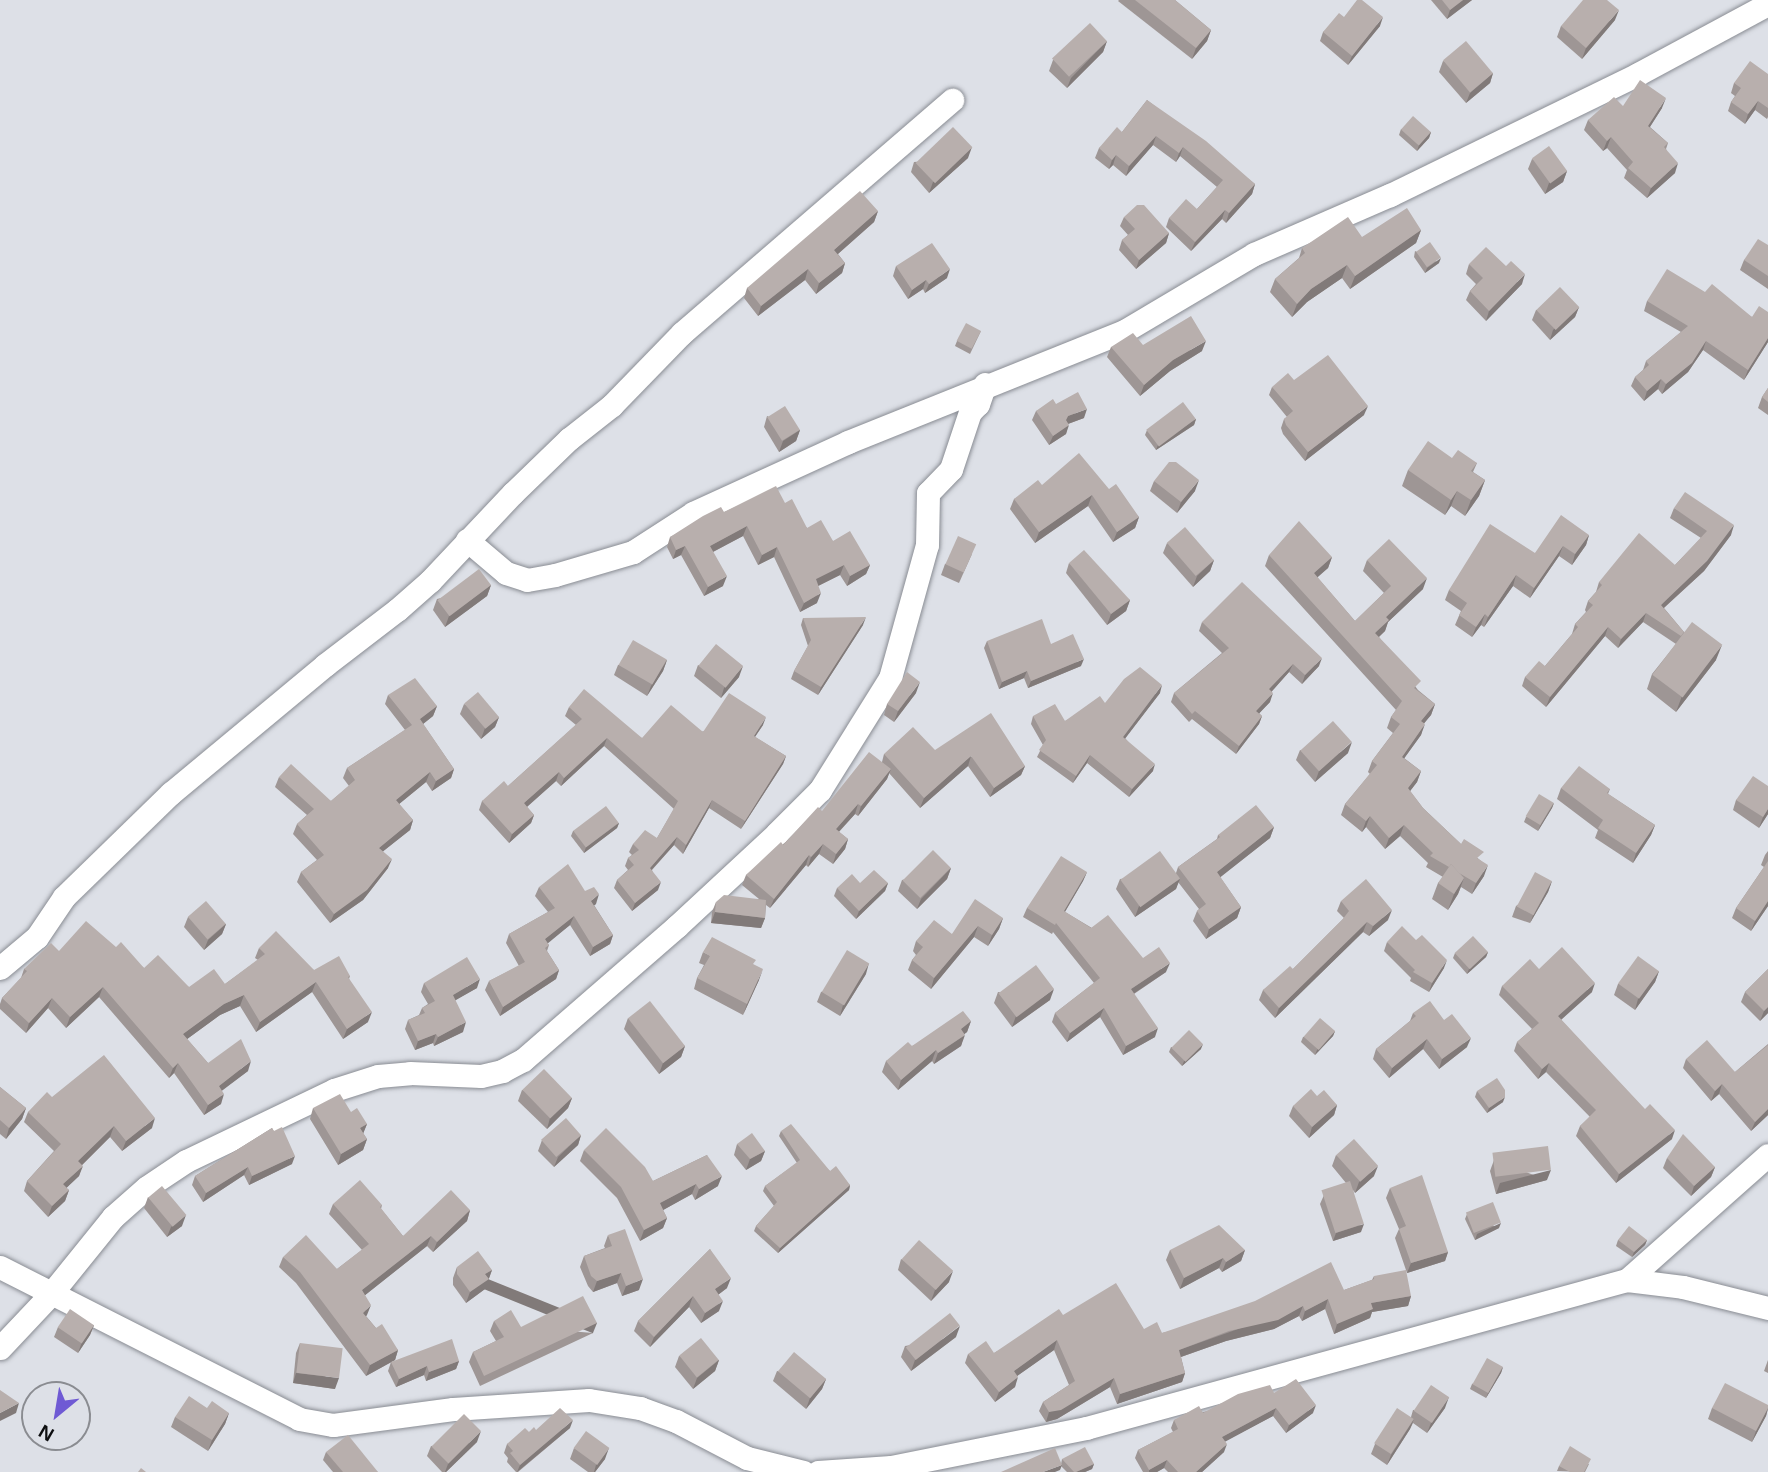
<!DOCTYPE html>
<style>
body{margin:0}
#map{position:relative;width:1768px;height:1472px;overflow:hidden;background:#dde0e7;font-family:Arial,sans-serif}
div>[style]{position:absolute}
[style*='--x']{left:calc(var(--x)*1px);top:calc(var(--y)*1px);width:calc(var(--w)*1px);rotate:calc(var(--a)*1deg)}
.roads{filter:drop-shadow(0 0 2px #898c93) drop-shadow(0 0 2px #898c93)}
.minor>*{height:23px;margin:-11.5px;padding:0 11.5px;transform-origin:11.5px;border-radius:11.5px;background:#fff}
.wall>*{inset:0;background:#9e9695}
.shaded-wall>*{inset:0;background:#817a79;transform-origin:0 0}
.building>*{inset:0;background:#b8afad;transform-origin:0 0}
span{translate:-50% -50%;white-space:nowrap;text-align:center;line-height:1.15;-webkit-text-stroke:5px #dde0e7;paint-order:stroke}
.north{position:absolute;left:21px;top:1381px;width:70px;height:70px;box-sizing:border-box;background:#dde0e7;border:2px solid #8a8c91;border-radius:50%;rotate:210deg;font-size:19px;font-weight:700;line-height:28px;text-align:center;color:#0d0e10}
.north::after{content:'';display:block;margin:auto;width:24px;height:32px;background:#6f5ad4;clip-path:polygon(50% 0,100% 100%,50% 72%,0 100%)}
</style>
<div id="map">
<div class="roads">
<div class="minor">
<i style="--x:467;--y:540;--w:51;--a:40.2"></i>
<i style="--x:506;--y:573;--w:22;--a:18"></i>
<i style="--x:527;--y:580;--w:28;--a:-10"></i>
<i style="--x:555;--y:575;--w:81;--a:-16.4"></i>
<i style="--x:633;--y:552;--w:72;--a:-33"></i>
<i style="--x:693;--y:513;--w:170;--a:-24.6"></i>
<i style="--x:848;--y:442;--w:300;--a:-21.9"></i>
<i style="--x:1126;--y:330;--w:149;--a:-30.7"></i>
<i style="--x:1254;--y:254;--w:148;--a:-23.5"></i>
<i style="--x:1390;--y:195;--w:276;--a:-26"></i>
<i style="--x:1638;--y:74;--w:148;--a:-28.3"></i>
<i style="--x:0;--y:968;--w:48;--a:-40"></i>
<i style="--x:37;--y:937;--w:48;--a:-56"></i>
<i style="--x:64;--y:897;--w:149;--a:-44.2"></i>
<i style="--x:171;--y:793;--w:200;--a:-39.7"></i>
<i style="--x:325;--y:665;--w:91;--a:-37.4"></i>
<i style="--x:397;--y:610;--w:44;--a:-41.3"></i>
<i style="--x:430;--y:581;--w:121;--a:-46.7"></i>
<i style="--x:513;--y:493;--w:78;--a:-44"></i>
<i style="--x:569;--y:439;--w:55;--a:-38.3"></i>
<i style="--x:612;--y:405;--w:100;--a:-45.8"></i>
<i style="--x:682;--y:333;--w:357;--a:-40.8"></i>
<i style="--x:0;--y:1267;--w:335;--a:26.9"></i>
<i style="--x:299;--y:1419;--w:35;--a:10"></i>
<i style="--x:333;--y:1425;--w:121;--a:-7.6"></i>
<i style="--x:453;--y:1409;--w:136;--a:-3.8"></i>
<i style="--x:589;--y:1400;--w:52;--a:8.9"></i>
<i style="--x:640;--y:1408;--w:38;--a:20"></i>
<i style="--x:676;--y:1421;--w:80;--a:27.5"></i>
<i style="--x:747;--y:1458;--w:58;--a:14"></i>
<i style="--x:1627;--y:1280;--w:188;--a:-41.6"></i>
<i style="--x:0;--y:1348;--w:73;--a:-46.7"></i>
<i style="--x:50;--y:1295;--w:100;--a:-51.1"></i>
<i style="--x:113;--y:1217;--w:45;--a:-41.4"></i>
<i style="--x:147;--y:1187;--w:47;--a:-33.7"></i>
<i style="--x:186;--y:1161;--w:164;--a:-25.6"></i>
<i style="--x:334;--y:1090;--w:46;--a:-17.7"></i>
<i style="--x:378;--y:1076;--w:32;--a:-5"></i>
<i style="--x:410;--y:1073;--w:71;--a:2.4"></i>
<i style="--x:481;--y:1076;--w:22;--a:-13"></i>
<i style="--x:502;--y:1071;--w:24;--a:-28"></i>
<i style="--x:523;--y:1060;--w:203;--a:-41"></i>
<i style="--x:676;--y:927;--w:138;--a:-42.9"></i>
<i style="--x:777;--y:833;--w:61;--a:-45"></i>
<i style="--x:820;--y:790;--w:132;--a:-58"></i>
<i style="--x:890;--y:678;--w:138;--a:-74.5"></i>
<i style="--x:927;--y:545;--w:52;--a:-88.9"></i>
<i style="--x:928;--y:493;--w:33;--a:-46"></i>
<i style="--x:951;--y:469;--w:60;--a:-71.6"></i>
<i style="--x:970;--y:412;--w:11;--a:-45"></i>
<i style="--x:978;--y:404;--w:21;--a:-71"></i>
<i style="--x:818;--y:1472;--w:73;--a:-3.9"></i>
<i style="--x:891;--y:1467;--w:199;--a:-11.3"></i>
<i style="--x:1086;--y:1428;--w:561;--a:-15.3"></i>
<i style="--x:1627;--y:1280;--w:56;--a:7.1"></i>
<i style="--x:1683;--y:1287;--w:88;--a:13.9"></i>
</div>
</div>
<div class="wall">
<i style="clip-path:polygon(1119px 0,1175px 0,1211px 30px,1207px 41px,1192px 59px,1118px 1px)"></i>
<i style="clip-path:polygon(1431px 0,1472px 0,1447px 19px)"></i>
<i style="clip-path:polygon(1344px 17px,1380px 26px,1348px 65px,1320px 41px,1323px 32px)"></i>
<i style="clip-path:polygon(1615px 20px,1582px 59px,1557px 37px,1561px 26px)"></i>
<i style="clip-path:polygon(1107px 41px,1103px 52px,1067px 88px,1049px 71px,1053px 60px)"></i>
<i style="clip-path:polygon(1443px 61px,1493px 73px,1490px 83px,1466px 103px,1439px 72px)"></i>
<i style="clip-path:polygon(1768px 74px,1768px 117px,1767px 119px,1755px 110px,1745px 124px,1728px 111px,1731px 102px,1735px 96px,1731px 93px,1734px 83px)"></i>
<i style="clip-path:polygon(1147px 100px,1255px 184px,1252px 194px,1226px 223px,1222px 219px,1191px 251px,1166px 227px,1169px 218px,1197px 209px,1217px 187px,1180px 156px,1176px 162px,1153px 145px,1126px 176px,1113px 165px,1109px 169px,1095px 158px,1099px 148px,1122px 132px)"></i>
<i style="clip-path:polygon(1623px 106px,1662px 108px,1650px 127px,1668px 143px,1666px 149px,1675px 173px,1647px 198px,1624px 178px,1627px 170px,1607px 148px,1603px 151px,1584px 130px,1588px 120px)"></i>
<i style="clip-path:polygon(1401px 129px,1431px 132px,1429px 138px,1417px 151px,1399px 135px)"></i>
<i style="clip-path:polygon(968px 158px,929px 193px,911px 172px,914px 162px)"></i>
<i style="clip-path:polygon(1532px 159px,1567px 171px,1563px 182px,1545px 194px,1528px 169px)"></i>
<i style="clip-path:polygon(878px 211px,874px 222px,838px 254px,845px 263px,842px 273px,816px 294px,805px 280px,758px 316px,744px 298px,747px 288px)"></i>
<i style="clip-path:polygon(1124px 217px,1169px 233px,1166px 243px,1136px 269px,1119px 250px,1122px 240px,1128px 235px,1120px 226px)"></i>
<i style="clip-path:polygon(1421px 230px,1416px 243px,1350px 289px,1342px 278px,1307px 302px,1292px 317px,1270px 292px,1275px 279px,1299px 258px,1302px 248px,1362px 237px)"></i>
<i style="clip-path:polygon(1768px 245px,1768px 289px,1740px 270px,1744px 260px)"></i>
<i style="clip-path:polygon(1415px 251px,1439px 263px,1425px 273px,1414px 257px)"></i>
<i style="clip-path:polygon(1469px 264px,1522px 284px,1486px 321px,1466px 300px,1470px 291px,1476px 284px,1466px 274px)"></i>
<i style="clip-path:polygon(896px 266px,947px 278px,925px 293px,923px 289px,908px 299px,893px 276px)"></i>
<i style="clip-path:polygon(1705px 292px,1752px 317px,1768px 312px,1768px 342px,1744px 380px,1703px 350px,1688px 372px,1662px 394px,1658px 389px,1644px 401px,1631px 386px,1635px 377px,1643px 370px,1646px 361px,1681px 332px,1644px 311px,1647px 301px)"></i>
<i style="clip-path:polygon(1579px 307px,1575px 317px,1550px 340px,1532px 320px,1536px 310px)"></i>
<i style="clip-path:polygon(981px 331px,970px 354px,955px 346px,957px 341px)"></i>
<i style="clip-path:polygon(1143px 345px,1202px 351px,1170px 371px,1140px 396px,1107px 357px,1111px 347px)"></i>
<i style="clip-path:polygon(1272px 387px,1364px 415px,1305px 461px,1283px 434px,1281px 428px,1284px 419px,1287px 417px,1269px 395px)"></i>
<i style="clip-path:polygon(1768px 388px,1768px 415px,1758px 408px,1762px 397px)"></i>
<i style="clip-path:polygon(1056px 404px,1084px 418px,1068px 424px,1066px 434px,1049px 445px,1032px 420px,1036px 411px)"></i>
<i style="clip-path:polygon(767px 416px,800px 430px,796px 441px,779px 452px,764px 427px)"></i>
<i style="clip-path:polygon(1196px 419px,1194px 425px,1156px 450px,1145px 435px,1147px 430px)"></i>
<i style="clip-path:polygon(1452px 458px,1477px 463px,1473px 472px,1485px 480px,1479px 496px,1465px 516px,1451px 506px,1445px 515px,1402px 486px,1408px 470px)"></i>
<i style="clip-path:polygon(1154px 481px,1195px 491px,1177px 513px,1150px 491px)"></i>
<i style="clip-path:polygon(1042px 485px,1109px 489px,1139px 517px,1135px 528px,1113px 542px,1088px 506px,1035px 543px,1010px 509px,1014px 499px)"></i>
<i style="clip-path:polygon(785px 503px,807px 528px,833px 541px,870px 565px,866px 574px,847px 586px,840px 575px,818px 586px,817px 603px,800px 612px,774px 557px,758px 565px,743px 536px,713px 552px,723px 586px,704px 596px,681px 555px,673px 559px,667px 547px,670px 537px,724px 512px)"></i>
<i style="clip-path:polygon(1674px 508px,1731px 535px,1704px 571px,1664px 608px,1684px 632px,1716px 660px,1676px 712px,1647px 689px,1652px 674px,1676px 644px,1643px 622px,1618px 648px,1605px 636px,1546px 707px,1522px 686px,1525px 677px,1545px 666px,1572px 634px,1575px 624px,1586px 612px,1585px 610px,1588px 601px,1596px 592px,1599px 582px,1675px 565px,1701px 538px,1670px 518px)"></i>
<i style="clip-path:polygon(1589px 535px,1586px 545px,1572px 565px,1559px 556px,1530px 598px,1513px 586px,1484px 627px,1481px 625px,1472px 637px,1455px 625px,1461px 611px,1445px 600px,1449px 590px,1535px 553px)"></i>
<i style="clip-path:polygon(1167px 543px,1214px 560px,1210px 571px,1193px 587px,1163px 553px)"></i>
<i style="clip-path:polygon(972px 554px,959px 583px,941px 575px,945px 564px)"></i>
<i style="clip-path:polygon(1269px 555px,1332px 557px,1328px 568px,1317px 577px,1355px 621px,1384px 593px,1363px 571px,1367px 560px,1423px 589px,1388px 622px,1385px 631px,1379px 637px,1418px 690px,1435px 704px,1431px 715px,1424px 723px,1421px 735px,1404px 758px,1421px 771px,1417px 782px,1410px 791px,1423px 808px,1461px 844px,1481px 861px,1484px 876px,1472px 894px,1461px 887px,1458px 894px,1448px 910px,1432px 899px,1438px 883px,1443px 877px,1426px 867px,1428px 863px,1400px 836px,1385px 849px,1366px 827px,1362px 832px,1341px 815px,1345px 804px,1370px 774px,1368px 772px,1372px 761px,1393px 733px,1387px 728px,1391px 717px,1396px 710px,1265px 566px)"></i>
<i style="clip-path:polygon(1069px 563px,1130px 600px,1126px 611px,1107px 625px,1066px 573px)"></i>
<i style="clip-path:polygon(491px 585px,487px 596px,445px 627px,433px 610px,437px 599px)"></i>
<i style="clip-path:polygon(803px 618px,863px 625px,818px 695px,791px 679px,794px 671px,808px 646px,801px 625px)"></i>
<i style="clip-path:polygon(1202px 622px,1319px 666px,1302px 684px,1289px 672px,1271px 692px,1270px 702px,1259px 713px,1262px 716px,1259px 724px,1236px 754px,1192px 719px,1189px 722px,1171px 702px,1174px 693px,1222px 653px,1199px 631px)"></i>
<i style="clip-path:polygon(987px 641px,1051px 644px,1081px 666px,1028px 688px,1024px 678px,999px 689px,984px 648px)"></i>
<i style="clip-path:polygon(667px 660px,663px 671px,647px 696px,614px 675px,618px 665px)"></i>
<i style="clip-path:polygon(698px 665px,739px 677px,721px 698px,694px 676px)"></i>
<i style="clip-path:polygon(916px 693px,894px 722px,884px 715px,887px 704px)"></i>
<i style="clip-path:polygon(1160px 693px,1125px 738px,1153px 771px,1129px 797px,1087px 763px,1073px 783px,1037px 757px,1043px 745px,1031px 724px,1033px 716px,1065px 721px,1105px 703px)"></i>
<i style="clip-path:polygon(388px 695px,437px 706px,433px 716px,423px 724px,454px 769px,451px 778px,432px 791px,426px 782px,399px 804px,413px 820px,410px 830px,383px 851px,388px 868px,363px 900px,330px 923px,297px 882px,301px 872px,317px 860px,293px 834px,297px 824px,307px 815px,275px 787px,279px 777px,331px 801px,349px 786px,343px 778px,347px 768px,405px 730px,385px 704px)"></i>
<i style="clip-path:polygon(464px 704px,499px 717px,495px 727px,481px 739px,460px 714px)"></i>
<i style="clip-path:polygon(569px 707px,642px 738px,763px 725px,755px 737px,786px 756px,783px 764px,741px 829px,709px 808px,683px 854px,674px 845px,652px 870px,658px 890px,632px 911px,614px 888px,617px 880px,628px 870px,625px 866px,628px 858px,632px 855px,629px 852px,633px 844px,657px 838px,674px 809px,604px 746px,561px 786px,556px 781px,527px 807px,534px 815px,531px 823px,509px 843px,479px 810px,482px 801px,508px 786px,576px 725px,565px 716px)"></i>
<i style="clip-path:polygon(935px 750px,1025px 766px,1021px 775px,990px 797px,968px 766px,920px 808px,889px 773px,887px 779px,858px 816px,855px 814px,839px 832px,848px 839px,845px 849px,833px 864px,819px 854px,808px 867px,806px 865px,770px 908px,766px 905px,765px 918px,761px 928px,711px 923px,712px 912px,716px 902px,759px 899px,742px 885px,746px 875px,882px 762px,884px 754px)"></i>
<i style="clip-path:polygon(1300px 750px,1348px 753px,1315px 782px,1296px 760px)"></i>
<i style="clip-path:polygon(1768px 786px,1768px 814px,1759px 828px,1733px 810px,1736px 800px)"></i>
<i style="clip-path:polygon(1561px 788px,1610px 789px,1608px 794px,1655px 825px,1651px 835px,1633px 863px,1595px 838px,1598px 830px,1557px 799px)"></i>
<i style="clip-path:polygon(1554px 803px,1552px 808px,1538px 831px,1524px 822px,1526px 817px)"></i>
<i style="clip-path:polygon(619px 823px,617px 828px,584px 853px,571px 836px,573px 831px)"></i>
<i style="clip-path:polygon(1274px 827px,1270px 838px,1220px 877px,1241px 907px,1237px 918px,1206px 939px,1193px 921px,1197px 911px,1199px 909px,1178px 882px,1176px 889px,1135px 917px,1116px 889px,1120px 879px,1176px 873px,1178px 867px,1217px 839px,1218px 835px)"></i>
<i style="clip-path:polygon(1768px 851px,1768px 906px,1751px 931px,1732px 918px,1736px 908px,1764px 867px,1761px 865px,1765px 855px)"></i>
<i style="clip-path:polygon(951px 868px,947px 879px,917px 909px,898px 891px,902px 880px)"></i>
<i style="clip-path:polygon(1087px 872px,1083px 881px,1065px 912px,1166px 972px,1134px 994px,1155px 1037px,1123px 1055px,1100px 1017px,1067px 1042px,1052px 1022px,1055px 1013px,1094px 983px,1053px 932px,1052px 934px,1023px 917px,1027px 908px)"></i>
<i style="clip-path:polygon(1552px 881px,1548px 892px,1530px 923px,1512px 917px,1516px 906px)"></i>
<i style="clip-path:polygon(860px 883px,888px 883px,885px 891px,856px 919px,834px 896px,837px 888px)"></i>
<i style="clip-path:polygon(539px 887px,585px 891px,596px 904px,594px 905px,613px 935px,610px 944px,590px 956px,570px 925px,547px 943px,549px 945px,547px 951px,559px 970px,556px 979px,500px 1016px,485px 990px,489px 981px,519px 966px,506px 943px,509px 934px,548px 912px,535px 896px)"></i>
<i style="clip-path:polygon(1341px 901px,1388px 920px,1369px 936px,1363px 932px,1275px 1018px,1259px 1000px,1263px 990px,1293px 969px,1344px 918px,1337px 911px)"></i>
<i style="clip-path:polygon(188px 917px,226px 924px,222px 934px,204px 950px,184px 927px)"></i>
<i style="clip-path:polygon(1003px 918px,999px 929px,988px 946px,974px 937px,931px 989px,908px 970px,912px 960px,916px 955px,913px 951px,916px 941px,952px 934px)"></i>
<i style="clip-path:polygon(1387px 942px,1444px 968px,1429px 992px,1410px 981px,1411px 978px,1384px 951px)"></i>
<i style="clip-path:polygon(116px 947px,144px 968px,189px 987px,225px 984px,258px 960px,255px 958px,259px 948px,314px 970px,350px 976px,349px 979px,368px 1022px,343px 1039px,312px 992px,256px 1032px,240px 1006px,220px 1015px,187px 1039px,208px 1063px,248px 1071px,222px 1090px,221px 1104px,204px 1115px,174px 1073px,169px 1078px,99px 997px,66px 1028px,48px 1008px,26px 1033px,0 1009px,0 1004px,2px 998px,21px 978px,24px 969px,59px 951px)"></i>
<i style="clip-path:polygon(703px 952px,759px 980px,743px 1015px,694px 989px,697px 978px,704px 965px,699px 963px)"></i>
<i style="clip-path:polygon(1488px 952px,1486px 957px,1467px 974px,1453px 958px,1455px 953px)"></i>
<i style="clip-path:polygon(1539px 969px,1592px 992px,1561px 1020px,1672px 1139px,1616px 1183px,1576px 1136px,1580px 1126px,1590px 1117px,1546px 1072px,1538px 1079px,1514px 1051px,1517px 1042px,1532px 1029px,1499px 995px,1502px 986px)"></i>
<i style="clip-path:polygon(1768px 969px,1768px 1013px,1760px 1021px,1741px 1002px,1745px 992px)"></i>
<i style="clip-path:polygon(1659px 971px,1655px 982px,1635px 1010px,1614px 995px,1618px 984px)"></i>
<i style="clip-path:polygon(866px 974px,840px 1016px,817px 1002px,821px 992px)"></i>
<i style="clip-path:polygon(424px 983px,477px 988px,455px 1000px,463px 1032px,434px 1046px,433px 1043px,415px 1050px,405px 1029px,408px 1020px,419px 1015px,422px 1008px,428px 1004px,421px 992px)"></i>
<i style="clip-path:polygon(998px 992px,1050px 1000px,1012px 1027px,994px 1003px)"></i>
<i style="clip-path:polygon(1413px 1013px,1444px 1020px,1467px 1047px,1439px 1069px,1423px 1049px,1389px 1078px,1373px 1059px,1376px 1049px,1410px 1021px)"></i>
<i style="clip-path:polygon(628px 1018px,685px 1046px,681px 1057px,659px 1074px,624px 1029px)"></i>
<i style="clip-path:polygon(971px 1021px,967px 1032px,964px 1034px,961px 1046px,934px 1064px,932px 1061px,898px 1090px,882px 1072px,886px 1061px,912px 1046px)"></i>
<i style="clip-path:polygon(1335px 1031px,1333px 1036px,1315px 1055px,1301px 1042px,1303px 1037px)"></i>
<i style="clip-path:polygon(1768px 1044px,1768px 1115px,1751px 1131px,1719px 1094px,1711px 1101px,1683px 1068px,1686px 1059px,1735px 1072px)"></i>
<i style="clip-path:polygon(1171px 1047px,1201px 1049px,1182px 1066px,1169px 1052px)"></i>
<i style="clip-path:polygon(0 1087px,26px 1108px,22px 1119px,6px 1139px,0 1134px)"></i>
<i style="clip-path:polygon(522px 1090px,572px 1098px,568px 1108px,547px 1129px,518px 1101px)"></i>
<i style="clip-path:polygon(1477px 1091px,1503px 1102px,1487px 1113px,1475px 1097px)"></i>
<i style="clip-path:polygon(1317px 1096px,1337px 1105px,1334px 1115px,1309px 1138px,1289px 1116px,1293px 1106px)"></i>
<i style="clip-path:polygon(52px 1097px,152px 1128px,122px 1151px,110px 1137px,82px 1165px,79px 1176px,66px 1188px,69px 1190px,65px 1201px,48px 1217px,24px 1191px,27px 1181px,54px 1151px,24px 1122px,28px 1112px)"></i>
<i style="clip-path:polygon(313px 1108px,367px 1124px,363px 1133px,367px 1139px,363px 1150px,338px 1165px,310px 1119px)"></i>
<i style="clip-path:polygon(272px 1128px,292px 1164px,249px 1185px,244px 1175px,203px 1202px,192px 1185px,195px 1176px)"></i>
<i style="clip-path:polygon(781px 1131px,830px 1171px,850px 1185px,849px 1190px,778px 1253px,754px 1231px,756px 1226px,774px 1206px,763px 1191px,765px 1186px,797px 1163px,779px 1136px)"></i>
<i style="clip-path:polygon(581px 1135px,578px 1145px,554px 1167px,538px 1151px,542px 1140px)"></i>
<i style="clip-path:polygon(737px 1144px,765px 1151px,761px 1161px,746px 1170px,734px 1155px)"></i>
<i style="clip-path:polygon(584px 1150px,653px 1181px,707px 1155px,718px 1186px,695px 1200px,692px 1194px,663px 1210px,667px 1218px,663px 1228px,640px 1241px,617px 1198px,580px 1161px)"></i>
<i style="clip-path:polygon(1336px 1155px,1374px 1176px,1355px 1193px,1353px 1190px,1361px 1232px,1333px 1241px,1320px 1204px,1324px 1195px,1346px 1183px,1332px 1166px)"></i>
<i style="clip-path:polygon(1667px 1158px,1715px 1167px,1711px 1177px,1691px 1196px,1663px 1168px)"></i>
<i style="clip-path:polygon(1494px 1160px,1547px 1180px,1496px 1194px,1490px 1171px)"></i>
<i style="clip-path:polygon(1390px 1188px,1448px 1252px,1445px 1261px,1407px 1273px,1395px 1238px,1399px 1229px,1386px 1198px)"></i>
<i style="clip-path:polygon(148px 1197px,182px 1226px,167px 1237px,144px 1208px)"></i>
<i style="clip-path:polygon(333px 1204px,382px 1205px,381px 1209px,403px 1236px,470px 1210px,467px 1221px,433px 1252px,427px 1246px,365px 1295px,367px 1315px,366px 1316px,376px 1328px,398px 1350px,395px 1360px,366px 1376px,296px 1283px,279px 1267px,283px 1257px,337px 1269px,362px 1250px,329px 1214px)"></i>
<i style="clip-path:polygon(1467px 1214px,1499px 1228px,1475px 1240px,1465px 1219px)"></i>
<i style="clip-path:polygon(608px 1235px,639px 1290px,622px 1296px,617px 1283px,593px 1292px,588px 1286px,580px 1267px,584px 1256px,605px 1248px,604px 1246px)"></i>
<i style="clip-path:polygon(1618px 1240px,1647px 1240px,1645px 1245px,1632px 1257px,1616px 1246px)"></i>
<i style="clip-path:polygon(710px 1249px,727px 1288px,718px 1295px,719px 1311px,701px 1323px,689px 1307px,650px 1347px,634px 1331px,638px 1321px)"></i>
<i style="clip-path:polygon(1170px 1250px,1245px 1250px,1241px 1261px,1222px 1272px,1219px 1268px,1180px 1289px,1166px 1260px)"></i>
<i style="clip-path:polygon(901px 1259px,949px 1282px,931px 1301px,898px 1270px)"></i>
<i style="clip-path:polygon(457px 1267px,492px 1270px,485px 1289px,466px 1303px,453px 1285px,453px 1278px)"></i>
<i style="clip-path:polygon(1374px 1276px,1411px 1296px,1408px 1306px,1372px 1312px,1370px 1318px,1334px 1334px,1325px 1309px,1302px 1321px,1299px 1316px,1274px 1329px,1226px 1341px,1181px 1357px,1185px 1373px,1182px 1382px,1117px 1404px,1110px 1387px,1057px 1419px,1046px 1422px,1039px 1411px,1043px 1402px,1069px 1385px,1054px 1350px,1017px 1376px,1015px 1387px,995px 1402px,965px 1363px,968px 1354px,994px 1353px,1063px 1315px,1162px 1333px,1344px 1290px,1372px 1280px)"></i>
<i style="clip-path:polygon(494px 1321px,521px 1327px,593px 1333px,480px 1386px,469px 1362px,473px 1352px,496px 1341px,490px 1331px)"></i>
<i style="clip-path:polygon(94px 1325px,90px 1335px,78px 1353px,54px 1337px,58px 1327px)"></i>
<i style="clip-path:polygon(956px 1337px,911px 1371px,901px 1357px,905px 1346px)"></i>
<i style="clip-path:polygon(300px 1343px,335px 1389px,293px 1383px,296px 1353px)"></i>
<i style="clip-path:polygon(679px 1356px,719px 1360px,715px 1371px,693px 1389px,675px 1367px)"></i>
<i style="clip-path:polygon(1768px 1360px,1768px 1373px,1764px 1371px)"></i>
<i style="clip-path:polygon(459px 1361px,456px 1369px,426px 1381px,424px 1375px,396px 1387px,388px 1371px,391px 1362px)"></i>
<i style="clip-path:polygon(1503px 1367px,1501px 1373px,1486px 1398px,1470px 1389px,1472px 1384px)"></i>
<i style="clip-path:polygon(777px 1371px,826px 1379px,822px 1389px,806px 1409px,773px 1381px)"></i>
<i style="clip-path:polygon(1274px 1393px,1313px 1413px,1286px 1433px,1273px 1416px,1225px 1441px,1224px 1452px,1202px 1472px,1168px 1472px,1164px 1468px,1157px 1472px,1143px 1472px,1135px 1458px,1138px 1450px,1173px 1432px,1171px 1428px,1174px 1420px)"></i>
<i style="clip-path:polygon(1768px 1405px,1768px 1409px,1766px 1416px,1752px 1442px,1708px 1419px,1712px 1408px)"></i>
<i style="clip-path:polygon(1445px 1408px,1427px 1433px,1413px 1423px,1410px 1429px,1387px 1465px,1371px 1454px,1375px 1444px,1411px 1417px,1413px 1410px)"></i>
<i style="clip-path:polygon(229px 1413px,225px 1424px,208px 1451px,171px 1427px,175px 1417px)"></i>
<i style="clip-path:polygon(570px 1428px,518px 1472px,516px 1472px,507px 1462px,508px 1458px,504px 1453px,507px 1444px,529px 1432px,536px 1430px)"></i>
<i style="clip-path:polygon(477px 1442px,446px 1472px,442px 1472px,427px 1456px,431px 1446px)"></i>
<i style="clip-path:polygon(574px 1448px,605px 1459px,595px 1472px,588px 1472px,570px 1459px)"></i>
<i style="clip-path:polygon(326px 1452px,378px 1472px,333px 1472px,323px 1460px)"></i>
<i style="clip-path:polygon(1062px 1459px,1094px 1464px,1092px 1469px,1085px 1472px,1067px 1472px,1061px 1466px,1060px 1470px)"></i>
<i style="clip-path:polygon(1589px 1464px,1585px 1472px,1557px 1471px,1559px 1466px)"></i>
</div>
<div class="shaded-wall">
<i style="clip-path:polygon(1463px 0,1472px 0,1447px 19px,1450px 10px)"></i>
<i style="clip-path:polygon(1619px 10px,1615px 20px,1582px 59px,1586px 48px)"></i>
<i style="clip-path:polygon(1383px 17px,1380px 26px,1348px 65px,1352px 56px)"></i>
<i style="clip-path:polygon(1211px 30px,1207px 41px,1192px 59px,1196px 48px)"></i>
<i style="clip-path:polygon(1107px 41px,1103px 52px,1067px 88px,1071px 78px)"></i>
<i style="clip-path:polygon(1493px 73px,1490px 83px,1466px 103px,1470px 93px)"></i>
<i style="clip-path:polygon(1666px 98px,1662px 108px,1644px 136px,1648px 126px)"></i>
<i style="clip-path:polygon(1758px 101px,1755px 110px,1745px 124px,1748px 114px)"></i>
<i style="clip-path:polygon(1431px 132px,1429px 138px,1417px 151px,1419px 145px)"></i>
<i style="clip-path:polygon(1156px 136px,1153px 145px,1126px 176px,1129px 166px)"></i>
<i style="clip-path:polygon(1611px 137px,1607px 148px,1603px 151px,1607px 141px)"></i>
<i style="clip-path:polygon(972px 147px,968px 158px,929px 193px,933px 182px)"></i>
<i style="clip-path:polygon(1183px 147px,1180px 156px,1176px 162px,1179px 153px)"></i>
<i style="clip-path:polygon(1116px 155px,1113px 165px,1109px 169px,1112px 160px)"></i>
<i style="clip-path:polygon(1678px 163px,1675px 173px,1647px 198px,1651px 188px)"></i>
<i style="clip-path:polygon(1567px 171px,1563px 182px,1545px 194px,1549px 183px)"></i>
<i style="clip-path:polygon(1255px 184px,1252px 194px,1226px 223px,1229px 213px)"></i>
<i style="clip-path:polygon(1225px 210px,1222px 219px,1191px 251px,1195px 242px)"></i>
<i style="clip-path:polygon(878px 211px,874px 222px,831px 260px,834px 250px)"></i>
<i style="clip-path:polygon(1421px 230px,1416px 243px,1350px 289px,1355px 276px)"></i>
<i style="clip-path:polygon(1169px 233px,1166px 243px,1136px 269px,1139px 260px)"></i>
<i style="clip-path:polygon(1441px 258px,1439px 263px,1425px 273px,1427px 268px)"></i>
<i style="clip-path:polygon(845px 263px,842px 273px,816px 294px,819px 283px)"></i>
<i style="clip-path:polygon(1347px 265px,1342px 278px,1307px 302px,1292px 317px,1297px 304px,1311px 289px)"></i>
<i style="clip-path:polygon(808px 269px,805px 280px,758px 316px,761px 306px)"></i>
<i style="clip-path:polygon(950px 269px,947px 278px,925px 293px,929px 284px)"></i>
<i style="clip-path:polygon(1525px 274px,1522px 284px,1486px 321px,1489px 311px)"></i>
<i style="clip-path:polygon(926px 280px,923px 289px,908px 299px,912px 290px)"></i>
<i style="clip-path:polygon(1579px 307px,1575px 317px,1550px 340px,1553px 330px)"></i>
<i style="clip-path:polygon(1768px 338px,1768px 342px,1744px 380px,1748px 370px)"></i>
<i style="clip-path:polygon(1206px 341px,1202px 351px,1170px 371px,1140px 396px,1144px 385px,1173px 360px)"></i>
<i style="clip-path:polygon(1706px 341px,1703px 350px,1688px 372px,1662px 394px,1666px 384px)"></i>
<i style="clip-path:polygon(1661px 379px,1658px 389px,1644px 401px,1647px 391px)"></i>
<i style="clip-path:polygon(1368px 406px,1364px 415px,1305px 461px,1308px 452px)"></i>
<i style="clip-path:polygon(1087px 409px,1084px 418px,1065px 425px,1066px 420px,1068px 416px)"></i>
<i style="clip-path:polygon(1196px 419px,1194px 425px,1156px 450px,1158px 445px)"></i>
<i style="clip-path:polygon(1069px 425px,1066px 434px,1049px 445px,1053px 436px)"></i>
<i style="clip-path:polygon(800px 430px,796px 441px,779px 452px,783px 441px)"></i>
<i style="clip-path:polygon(1199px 480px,1195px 491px,1177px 513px,1181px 502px)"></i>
<i style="clip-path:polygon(1485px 480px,1479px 496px,1465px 516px,1471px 500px)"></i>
<i style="clip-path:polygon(1457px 491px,1451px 506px,1445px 515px,1451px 500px)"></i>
<i style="clip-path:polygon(1092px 495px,1088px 506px,1035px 543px,1039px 532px)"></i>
<i style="clip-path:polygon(1139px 517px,1135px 528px,1113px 542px,1117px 532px)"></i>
<i style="clip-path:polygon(1734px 525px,1731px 535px,1704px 571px,1657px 614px,1661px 605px)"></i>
<i style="clip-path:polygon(747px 526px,743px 536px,707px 555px,710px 546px)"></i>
<i style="clip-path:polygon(1589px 535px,1586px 545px,1572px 565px,1575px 554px)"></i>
<i style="clip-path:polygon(685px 546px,681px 555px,673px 559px,676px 550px)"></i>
<i style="clip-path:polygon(1563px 546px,1559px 556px,1530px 598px,1534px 588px)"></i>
<i style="clip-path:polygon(777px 547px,774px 557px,758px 565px,762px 555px)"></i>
<i style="clip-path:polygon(1332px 557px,1328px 568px,1310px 584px,1314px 573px)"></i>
<i style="clip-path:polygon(1214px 560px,1210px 571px,1193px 587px,1197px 576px)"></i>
<i style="clip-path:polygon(844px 565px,840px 575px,812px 589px,816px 579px)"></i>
<i style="clip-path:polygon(870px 565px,866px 574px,847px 586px,850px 576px)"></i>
<i style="clip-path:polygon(1516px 575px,1513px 586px,1484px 627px,1488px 617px)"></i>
<i style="clip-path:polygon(727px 576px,723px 586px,704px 596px,708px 587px)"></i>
<i style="clip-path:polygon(1427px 578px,1423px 589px,1388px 622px,1385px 631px,1371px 644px,1375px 633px,1386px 617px)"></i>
<i style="clip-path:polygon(491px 585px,487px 596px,445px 627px,449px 616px)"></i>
<i style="clip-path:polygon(821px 593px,817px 603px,800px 612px,804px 603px)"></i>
<i style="clip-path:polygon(1130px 600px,1126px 611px,1107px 625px,1111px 614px)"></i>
<i style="clip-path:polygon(1646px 613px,1643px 622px,1618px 648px,1621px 639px)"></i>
<i style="clip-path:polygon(1485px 614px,1481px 625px,1472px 637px,1476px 627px)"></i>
<i style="clip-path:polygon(866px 617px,863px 625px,818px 695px,821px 687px)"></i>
<i style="clip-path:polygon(1608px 627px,1605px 636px,1546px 707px,1550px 697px)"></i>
<i style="clip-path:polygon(1722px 645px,1716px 660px,1676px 712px,1682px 696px)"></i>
<i style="clip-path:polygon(1322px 658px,1319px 666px,1302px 684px,1305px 675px)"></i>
<i style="clip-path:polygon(1084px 659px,1081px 666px,1028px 688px,1031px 681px)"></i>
<i style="clip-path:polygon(667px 660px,663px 671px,647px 696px,651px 686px)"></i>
<i style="clip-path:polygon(1293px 664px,1289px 672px,1266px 698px,1269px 689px)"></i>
<i style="clip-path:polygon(743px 666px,739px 677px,721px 698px,724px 688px)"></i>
<i style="clip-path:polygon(1027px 671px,1024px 678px,999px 689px,1002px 682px)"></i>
<i style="clip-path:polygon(920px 682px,916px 693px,894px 722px,898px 711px)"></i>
<i style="clip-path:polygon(1162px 685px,1160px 693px,1121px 744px,1123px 737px)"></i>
<i style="clip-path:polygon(1273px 693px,1270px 702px,1253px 720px,1256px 711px)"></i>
<i style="clip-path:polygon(1435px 704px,1431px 715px,1417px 732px,1421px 721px)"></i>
<i style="clip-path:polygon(437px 706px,433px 716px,413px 732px,416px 722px)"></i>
<i style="clip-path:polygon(1262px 716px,1259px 724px,1236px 754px,1239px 746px)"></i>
<i style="clip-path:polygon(499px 717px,495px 727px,481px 739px,485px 728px)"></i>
<i style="clip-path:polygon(766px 717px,763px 725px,750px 744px,754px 736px)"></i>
<i style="clip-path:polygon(1425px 724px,1421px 735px,1398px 767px,1402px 757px)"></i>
<i style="clip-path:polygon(607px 738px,604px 746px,561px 786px,564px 778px)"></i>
<i style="clip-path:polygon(1352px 742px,1348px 753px,1315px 782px,1319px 771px)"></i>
<i style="clip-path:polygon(1090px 755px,1087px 763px,1073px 783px,1076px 776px)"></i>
<i style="clip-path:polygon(786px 756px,783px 764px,741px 829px,745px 821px)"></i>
<i style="clip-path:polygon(971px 756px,968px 766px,920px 808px,924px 798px)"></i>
<i style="clip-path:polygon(1155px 764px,1153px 771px,1129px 797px,1132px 789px)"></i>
<i style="clip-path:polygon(1025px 766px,1021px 775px,990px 797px,994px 788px)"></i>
<i style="clip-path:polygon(454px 769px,451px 778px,432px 791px,436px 781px)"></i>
<i style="clip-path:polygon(891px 769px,887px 779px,858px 816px,861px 806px)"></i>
<i style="clip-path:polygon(1421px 771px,1417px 782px,1404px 799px,1408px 788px)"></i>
<i style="clip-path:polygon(430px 772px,426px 782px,393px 809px,396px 800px)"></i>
<i style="clip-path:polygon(559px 772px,556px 781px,521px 812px,524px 803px)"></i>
<i style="clip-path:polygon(712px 800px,709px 808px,683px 854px,686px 845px)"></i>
<i style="clip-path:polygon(1554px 803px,1552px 808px,1538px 831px,1540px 826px)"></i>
<i style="clip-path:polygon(858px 804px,855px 814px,832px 839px,836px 829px)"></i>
<i style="clip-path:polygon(1768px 809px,1768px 814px,1759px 828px,1763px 817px)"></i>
<i style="clip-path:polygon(534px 815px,531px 823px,509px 843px,512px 834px)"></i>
<i style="clip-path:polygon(1370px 816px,1366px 827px,1362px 832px,1366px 821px)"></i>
<i style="clip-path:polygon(413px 820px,410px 830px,376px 857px,379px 848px)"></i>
<i style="clip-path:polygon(619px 823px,617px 828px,584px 853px,586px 847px)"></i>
<i style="clip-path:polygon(1404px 825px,1400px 836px,1385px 849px,1389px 838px)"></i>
<i style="clip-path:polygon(1655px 825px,1651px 835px,1633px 863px,1636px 853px)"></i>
<i style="clip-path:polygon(1274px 827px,1270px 838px,1213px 883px,1217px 872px)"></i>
<i style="clip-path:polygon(677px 837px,674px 845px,646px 876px,650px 868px)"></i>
<i style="clip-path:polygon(848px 839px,845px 849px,833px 864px,836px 854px)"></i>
<i style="clip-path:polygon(823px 844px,819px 854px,808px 867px,811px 857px)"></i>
<i style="clip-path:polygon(809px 855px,806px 865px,770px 908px,774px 899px)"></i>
<i style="clip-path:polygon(392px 859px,388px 868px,363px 900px,330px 923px,334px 914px)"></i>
<i style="clip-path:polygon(1488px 865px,1484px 876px,1472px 894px,1476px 883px)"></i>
<i style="clip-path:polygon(951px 868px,947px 879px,917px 909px,921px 899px)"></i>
<i style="clip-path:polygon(1087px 872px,1083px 881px,1060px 920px,1064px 911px)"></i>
<i style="clip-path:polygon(1464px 878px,1458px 894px,1448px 910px,1454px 894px)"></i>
<i style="clip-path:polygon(1180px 879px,1176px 889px,1135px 917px,1139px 906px)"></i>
<i style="clip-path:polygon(1552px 881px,1548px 892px,1530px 923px,1534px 913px)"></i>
<i style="clip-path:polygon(661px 882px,658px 890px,632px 911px,635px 903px)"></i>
<i style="clip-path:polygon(888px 883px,885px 891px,856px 919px,859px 911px)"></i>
<i style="clip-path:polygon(599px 894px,596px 904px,588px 910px,591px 901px)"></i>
<i style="clip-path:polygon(1768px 901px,1768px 906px,1751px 931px,1755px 921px)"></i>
<i style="clip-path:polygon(1241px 907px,1237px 918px,1206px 939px,1209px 929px)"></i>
<i style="clip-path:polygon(1392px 910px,1388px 920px,1369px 936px,1373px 926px)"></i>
<i style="clip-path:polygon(715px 912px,765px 918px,761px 928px,711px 923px)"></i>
<i style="clip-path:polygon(574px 916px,570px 925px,541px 949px,545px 939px)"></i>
<i style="clip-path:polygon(1003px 918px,999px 929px,988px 946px,992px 935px)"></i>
<i style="clip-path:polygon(1367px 922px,1363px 932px,1275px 1018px,1279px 1008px)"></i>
<i style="clip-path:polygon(226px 924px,222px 934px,204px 950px,208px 940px)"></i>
<i style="clip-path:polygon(978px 926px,974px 937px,931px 989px,934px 978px)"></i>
<i style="clip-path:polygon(613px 935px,610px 944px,590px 956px,593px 947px)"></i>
<i style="clip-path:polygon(1488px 952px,1486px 957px,1467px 974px,1469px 969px)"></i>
<i style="clip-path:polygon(1447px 960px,1444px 968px,1429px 992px,1432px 983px)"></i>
<i style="clip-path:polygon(869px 963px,866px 974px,840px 1016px,843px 1005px)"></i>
<i style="clip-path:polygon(1170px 963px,1166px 972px,1127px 998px,1131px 989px)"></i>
<i style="clip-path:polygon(763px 969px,759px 980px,743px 1015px,747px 1004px)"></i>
<i style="clip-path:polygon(559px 970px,556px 979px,500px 1016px,503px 1007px)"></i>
<i style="clip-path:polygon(1659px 971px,1655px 982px,1635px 1010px,1638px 999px)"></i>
<i style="clip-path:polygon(480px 979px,477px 988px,449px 1004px,453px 995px)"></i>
<i style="clip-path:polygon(316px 982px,312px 992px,256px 1032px,260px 1022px)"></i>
<i style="clip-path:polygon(1595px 983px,1592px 992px,1555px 1025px,1558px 1016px)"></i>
<i style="clip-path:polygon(103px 987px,99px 997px,66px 1028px,70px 1017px)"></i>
<i style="clip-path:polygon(1054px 989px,1050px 1000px,1012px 1027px,1016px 1016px)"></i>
<i style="clip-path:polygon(244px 995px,240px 1006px,220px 1015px,179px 1045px,183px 1034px,224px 1004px)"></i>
<i style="clip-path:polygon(52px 998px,48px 1008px,26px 1033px,29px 1023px)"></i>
<i style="clip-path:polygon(1768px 1007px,1768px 1013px,1760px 1021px,1764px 1011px)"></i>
<i style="clip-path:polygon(1104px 1008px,1100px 1017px,1067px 1042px,1070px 1033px)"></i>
<i style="clip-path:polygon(372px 1012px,368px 1022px,343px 1039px,347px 1029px)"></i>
<i style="clip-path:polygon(971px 1021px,967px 1032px,957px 1040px,961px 1029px)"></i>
<i style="clip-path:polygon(466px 1022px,463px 1032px,434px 1046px,438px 1037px)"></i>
<i style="clip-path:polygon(1158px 1028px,1155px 1037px,1123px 1055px,1126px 1046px)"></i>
<i style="clip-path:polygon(1335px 1031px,1333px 1036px,1315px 1055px,1317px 1050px)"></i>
<i style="clip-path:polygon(436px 1034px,433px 1043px,415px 1050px,418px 1041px)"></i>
<i style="clip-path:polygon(965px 1035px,961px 1046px,934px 1064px,938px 1053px)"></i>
<i style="clip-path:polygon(1471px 1038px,1467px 1047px,1439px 1069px,1442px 1059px)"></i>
<i style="clip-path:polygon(1427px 1039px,1423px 1049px,1389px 1078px,1392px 1068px)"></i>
<i style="clip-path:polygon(1203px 1044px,1201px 1049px,1182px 1066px,1184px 1061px)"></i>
<i style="clip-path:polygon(685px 1046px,681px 1057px,659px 1074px,663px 1063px)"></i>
<i style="clip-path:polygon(936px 1050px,932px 1061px,898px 1090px,901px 1080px)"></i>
<i style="clip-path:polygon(251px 1061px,248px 1071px,215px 1096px,219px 1086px)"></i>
<i style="clip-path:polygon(178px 1063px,174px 1073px,169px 1078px,173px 1068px)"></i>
<i style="clip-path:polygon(1549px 1063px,1546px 1072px,1538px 1079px,1542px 1069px)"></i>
<i style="clip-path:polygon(1722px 1084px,1719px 1094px,1711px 1101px,1715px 1091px)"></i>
<i style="clip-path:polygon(224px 1094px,221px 1104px,204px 1115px,208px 1105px)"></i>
<i style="clip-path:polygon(1505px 1097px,1503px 1102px,1487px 1113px,1489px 1108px)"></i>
<i style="clip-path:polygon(572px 1098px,568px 1108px,547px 1129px,550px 1118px)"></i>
<i style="clip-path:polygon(1337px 1105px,1334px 1115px,1309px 1138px,1312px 1127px)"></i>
<i style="clip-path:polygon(26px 1108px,22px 1119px,6px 1139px,9px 1128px)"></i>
<i style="clip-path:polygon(1768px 1109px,1768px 1115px,1751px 1131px,1755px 1122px)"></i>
<i style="clip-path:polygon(155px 1118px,152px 1128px,122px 1151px,126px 1141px)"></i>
<i style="clip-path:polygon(367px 1124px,363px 1134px,360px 1128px)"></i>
<i style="clip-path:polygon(114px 1126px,110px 1137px,75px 1172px,78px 1161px)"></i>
<i style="clip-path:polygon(1675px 1130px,1672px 1139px,1616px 1183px,1619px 1174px)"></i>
<i style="clip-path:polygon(581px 1135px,578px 1145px,554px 1167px,558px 1157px)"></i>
<i style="clip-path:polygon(367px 1139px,363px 1150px,338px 1165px,341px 1154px)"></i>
<i style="clip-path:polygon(765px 1151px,761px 1161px,746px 1170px,750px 1159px)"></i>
<i style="clip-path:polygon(295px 1156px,292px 1164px,249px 1185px,252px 1176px)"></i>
<i style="clip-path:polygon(83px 1166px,79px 1176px,59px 1195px,63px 1184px)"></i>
<i style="clip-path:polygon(1378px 1166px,1374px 1176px,1355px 1193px,1359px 1182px)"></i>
<i style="clip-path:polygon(248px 1167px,244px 1175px,203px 1202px,206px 1193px)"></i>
<i style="clip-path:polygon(1715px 1167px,1711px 1177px,1691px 1196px,1694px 1186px)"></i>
<i style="clip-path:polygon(1551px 1170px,1547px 1180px,1496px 1194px,1500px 1183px)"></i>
<i style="clip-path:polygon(722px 1176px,718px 1186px,695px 1200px,699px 1189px)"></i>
<i style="clip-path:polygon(696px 1184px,692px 1194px,656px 1214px,660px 1203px)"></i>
<i style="clip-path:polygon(850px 1185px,849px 1190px,778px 1253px,780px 1248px)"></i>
<i style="clip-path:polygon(69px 1190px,65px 1201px,48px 1217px,52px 1206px)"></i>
<i style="clip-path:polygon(470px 1210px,467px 1221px,433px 1252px,437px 1242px)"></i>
<i style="clip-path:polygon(186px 1215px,182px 1226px,167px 1237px,171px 1227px)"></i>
<i style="clip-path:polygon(667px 1218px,663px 1228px,640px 1241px,644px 1230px)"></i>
<i style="clip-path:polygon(1501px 1223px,1499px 1228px,1475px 1240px,1477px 1234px)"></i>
<i style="clip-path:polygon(1364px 1224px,1361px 1232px,1333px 1241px,1336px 1233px)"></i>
<i style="clip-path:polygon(431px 1236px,427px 1246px,359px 1300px,362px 1290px)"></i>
<i style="clip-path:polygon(1647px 1240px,1645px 1245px,1632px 1257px,1634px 1252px)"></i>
<i style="clip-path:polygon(1245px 1250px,1241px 1261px,1222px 1272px,1226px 1262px)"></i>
<i style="clip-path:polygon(1448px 1252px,1445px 1261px,1407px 1273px,1411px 1263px)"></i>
<i style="clip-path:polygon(1223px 1258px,1219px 1268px,1180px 1289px,1184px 1278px)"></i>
<i style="clip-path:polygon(492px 1270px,485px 1289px,466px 1303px,470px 1292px,485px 1274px)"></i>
<i style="clip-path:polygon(953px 1271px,949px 1282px,931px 1301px,935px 1290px)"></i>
<i style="clip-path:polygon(621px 1273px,617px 1283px,593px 1292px,597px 1281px)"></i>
<i style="clip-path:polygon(731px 1278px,727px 1288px,711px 1300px,715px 1289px)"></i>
<i style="clip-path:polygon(643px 1279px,639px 1290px,622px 1296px,626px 1286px)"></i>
<i style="clip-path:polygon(693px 1296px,689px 1307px,650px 1347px,654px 1337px)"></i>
<i style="clip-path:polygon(1411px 1296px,1408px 1306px,1372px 1312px,1370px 1318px,1334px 1334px,1337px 1324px,1371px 1303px)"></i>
<i style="clip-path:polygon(1328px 1299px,1325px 1309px,1302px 1321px,1305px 1311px)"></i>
<i style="clip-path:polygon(723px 1301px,719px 1311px,701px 1323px,705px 1313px)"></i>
<i style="clip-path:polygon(371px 1305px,367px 1315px,359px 1323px,363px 1313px)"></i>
<i style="clip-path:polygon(1303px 1306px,1299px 1316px,1274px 1329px,1226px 1341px,1175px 1359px,1179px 1350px)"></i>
<i style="left:597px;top:1323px;width:11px;height:125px;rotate:112deg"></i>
<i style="clip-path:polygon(94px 1325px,90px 1335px,78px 1353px,82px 1342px)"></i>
<i style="clip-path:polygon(960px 1326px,956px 1337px,911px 1371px,915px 1360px)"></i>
<i style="clip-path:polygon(1057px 1340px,1054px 1350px,1010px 1381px,1014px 1371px)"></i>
<i style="clip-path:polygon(398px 1350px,395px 1360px,366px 1376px,370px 1365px)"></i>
<i style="clip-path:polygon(719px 1360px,715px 1371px,693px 1389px,697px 1378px)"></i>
<i style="clip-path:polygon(459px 1361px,456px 1369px,426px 1381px,429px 1372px)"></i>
<i style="clip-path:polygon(427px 1366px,424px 1375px,396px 1387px,399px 1379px)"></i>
<i style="clip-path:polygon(1503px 1367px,1501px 1373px,1486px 1398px,1488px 1393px)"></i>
<i style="clip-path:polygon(296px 1373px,339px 1378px,335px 1389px,293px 1383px)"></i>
<i style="clip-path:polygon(1185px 1373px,1182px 1382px,1117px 1404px,1120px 1394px)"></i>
<i style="clip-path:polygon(1018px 1377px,1015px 1387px,995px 1402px,999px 1392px)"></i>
<i style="clip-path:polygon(1114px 1378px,1110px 1387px,1057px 1419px,1046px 1422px,1049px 1412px)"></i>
<i style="clip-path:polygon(826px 1379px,822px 1389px,806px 1409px,810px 1398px)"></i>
<i style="clip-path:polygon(1449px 1397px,1445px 1408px,1427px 1433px,1431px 1423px)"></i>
<i style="clip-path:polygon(19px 1403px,16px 1413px,0 1421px,0 1413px)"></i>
<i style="clip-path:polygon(1316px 1405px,1313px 1413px,1286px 1433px,1289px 1425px)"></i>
<i style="clip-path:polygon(1276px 1408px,1273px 1416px,1219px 1445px,1222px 1437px)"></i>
<i style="clip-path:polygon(1768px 1408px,1766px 1416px,1752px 1442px,1756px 1431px)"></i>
<i style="clip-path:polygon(229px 1413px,225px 1424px,208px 1451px,212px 1440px)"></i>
<i style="clip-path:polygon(1414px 1419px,1410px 1429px,1387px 1465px,1391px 1455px)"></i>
<i style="clip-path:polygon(573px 1420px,570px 1428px,517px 1472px,520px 1465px)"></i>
<i style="clip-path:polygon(481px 1431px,477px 1442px,446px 1472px,445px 1472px,448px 1464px)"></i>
<i style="clip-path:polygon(1227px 1444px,1224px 1452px,1202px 1472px,1196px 1472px)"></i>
<i style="clip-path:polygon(609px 1448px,605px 1459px,595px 1472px,594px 1472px,596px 1465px)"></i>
<i style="clip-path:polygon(1167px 1460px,1164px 1468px,1157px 1472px,1149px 1472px,1149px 1470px)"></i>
<i style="clip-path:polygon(1094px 1464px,1092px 1469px,1085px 1472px,1076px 1472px)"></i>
<i style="clip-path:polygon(1062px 1465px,1060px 1470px,1055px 1472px,1043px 1472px)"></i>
</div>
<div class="building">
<i style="clip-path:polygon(1135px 0,1175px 0,1211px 30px,1196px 48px)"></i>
<i style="clip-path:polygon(1357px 0,1362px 0,1383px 17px,1352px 56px,1323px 32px,1339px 13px,1344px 17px)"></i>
<i style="clip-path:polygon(1442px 0,1463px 0,1450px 10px)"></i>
<i style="clip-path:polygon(1583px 0,1607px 0,1619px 10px,1586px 48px,1561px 26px)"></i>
<i style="left:1090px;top:23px;width:25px;height:52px;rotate:47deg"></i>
<i style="left:1466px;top:41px;width:42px;height:30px;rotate:50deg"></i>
<i style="clip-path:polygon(1750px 61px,1768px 74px,1768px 108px,1758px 101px,1748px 114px,1731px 102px,1741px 88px,1734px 83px)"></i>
<i style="clip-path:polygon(1640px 80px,1666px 98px,1648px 126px,1668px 143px,1664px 147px,1678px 163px,1651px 188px,1628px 168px,1633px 162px,1611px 137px,1607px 141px,1588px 120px,1614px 97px,1623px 106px)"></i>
<i style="clip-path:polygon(1147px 100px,1206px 141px,1255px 184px,1229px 213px,1225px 210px,1195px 242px,1169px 218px,1186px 199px,1197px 209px,1223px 180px,1183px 147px,1179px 153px,1156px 136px,1129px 166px,1116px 155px,1112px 160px,1099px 148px,1117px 127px,1122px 132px)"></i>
<i style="left:1413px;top:116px;width:24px;height:18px;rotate:42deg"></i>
<i style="left:953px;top:127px;width:28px;height:52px;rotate:46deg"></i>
<i style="left:1549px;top:146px;width:31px;height:21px;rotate:54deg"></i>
<i style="clip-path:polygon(860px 191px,878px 211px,834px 250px,845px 263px,819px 283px,808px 269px,761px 306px,747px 288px)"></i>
<i style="clip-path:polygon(1137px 205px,1144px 205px,1169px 233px,1139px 260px,1122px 240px,1135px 229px,1124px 217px)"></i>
<i style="clip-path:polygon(1407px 208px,1421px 230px,1355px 276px,1347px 265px,1311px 289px,1297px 304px,1275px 279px,1305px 253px,1302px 248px,1348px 217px,1362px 237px)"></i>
<i style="clip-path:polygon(1758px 239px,1768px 245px,1768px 276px,1744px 260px)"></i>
<i style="left:1430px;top:242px;width:19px;height:17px;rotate:55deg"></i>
<i style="clip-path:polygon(932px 243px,950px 269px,929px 284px,926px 280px,912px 290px,896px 266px)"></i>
<i style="clip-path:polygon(1486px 247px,1506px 266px,1511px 261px,1525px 274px,1489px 311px,1470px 291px,1483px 278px,1469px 264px)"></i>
<i style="clip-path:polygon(1667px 269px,1705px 292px,1712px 284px,1752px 317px,1759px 306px,1768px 312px,1768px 338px,1748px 370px,1706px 341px,1692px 363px,1666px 384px,1661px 379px,1647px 391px,1635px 377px,1649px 365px,1646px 361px,1688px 326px,1647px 301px)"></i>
<i style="left:1560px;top:287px;width:28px;height:33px;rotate:46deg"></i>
<i style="clip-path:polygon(1191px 316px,1206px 341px,1173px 360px,1144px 385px,1111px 347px,1133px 333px,1143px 345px)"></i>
<i style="left:966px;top:323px;width:17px;height:20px;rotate:28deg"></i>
<i style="clip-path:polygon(1328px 355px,1368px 406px,1308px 452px,1286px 425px,1284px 419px,1293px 411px,1272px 387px,1288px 373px,1294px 380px)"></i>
<i style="clip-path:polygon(1768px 388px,1768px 402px,1762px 397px)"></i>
<i style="clip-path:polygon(1078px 392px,1087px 409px,1068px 416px,1066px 420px,1069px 425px,1053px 436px,1036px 411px,1053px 399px,1056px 404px)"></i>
<i style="left:1183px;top:402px;width:21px;height:46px;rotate:53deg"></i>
<i style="left:785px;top:406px;width:28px;height:21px;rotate:58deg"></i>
<i style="clip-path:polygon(1428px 441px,1452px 458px,1458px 450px,1477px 463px,1471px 471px,1485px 480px,1471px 500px,1457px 491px,1451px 500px,1408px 470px)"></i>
<i style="clip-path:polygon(1079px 453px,1109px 489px,1116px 484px,1139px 517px,1117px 532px,1092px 495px,1039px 532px,1014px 499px,1038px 480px,1042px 485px)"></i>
<i style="clip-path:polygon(1169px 462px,1176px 462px,1199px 480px,1181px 502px,1154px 481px)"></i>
<i style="clip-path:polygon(776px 486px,785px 503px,792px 499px,807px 528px,821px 520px,833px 541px,850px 531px,870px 565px,850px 576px,844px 565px,816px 579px,821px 593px,804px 603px,777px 547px,762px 555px,747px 526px,710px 546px,727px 576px,708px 587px,685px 546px,676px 550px,670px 537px,703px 516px,721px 507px,724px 512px)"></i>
<i style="clip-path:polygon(1685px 492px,1734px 525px,1707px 561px,1661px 605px,1684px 632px,1681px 636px,1646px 613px,1621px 639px,1608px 627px,1550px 697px,1525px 677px,1539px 661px,1545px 666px,1578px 627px,1575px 624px,1593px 605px,1588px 601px,1602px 585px,1599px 582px,1639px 533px,1675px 565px,1707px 531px,1674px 508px)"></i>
<i style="clip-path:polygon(1561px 515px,1589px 535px,1575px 554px,1563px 546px,1534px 588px,1516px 575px,1488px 617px,1485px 614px,1476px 627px,1459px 615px,1467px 603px,1449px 590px,1490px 524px,1535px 553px)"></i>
<i style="clip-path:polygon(1299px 521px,1332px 557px,1314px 573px,1355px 621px,1391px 586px,1367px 560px,1389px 539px,1427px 578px,1386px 617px,1389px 620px,1375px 633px,1421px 681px,1414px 688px,1435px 704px,1421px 721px,1425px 724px,1402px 757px,1421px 771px,1408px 788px,1423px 808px,1461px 844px,1464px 839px,1484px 852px,1477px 858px,1488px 865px,1476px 883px,1459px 873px,1451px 864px,1449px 867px,1430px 856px,1433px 853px,1404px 825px,1389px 838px,1370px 816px,1366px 821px,1345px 804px,1377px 765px,1372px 761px,1400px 724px,1391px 717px,1402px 701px,1269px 555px)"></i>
<i style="left:1185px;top:527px;width:44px;height:24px;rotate:49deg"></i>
<i style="left:958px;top:536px;width:20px;height:31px;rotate:24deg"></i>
<i style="clip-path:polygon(1084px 550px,1130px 600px,1111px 614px,1069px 563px)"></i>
<i style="left:479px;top:569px;width:20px;height:52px;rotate:53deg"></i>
<i style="clip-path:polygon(1242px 582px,1322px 658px,1305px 675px,1293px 664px,1269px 689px,1273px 693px,1256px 711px,1262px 716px,1239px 746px,1195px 711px,1192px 714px,1174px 693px,1229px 648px,1202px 622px)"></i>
<i style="clip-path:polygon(866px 617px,821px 687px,794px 671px,811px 640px,803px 618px)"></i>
<i style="clip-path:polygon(1042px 619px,1051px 644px,1073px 634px,1084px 659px,1031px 681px,1027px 671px,1002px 682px,987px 641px)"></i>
<i style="left:1692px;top:622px;width:38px;height:66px;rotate:37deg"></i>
<i style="left:633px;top:640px;width:39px;height:29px;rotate:30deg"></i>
<i style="left:716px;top:644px;width:35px;height:28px;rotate:39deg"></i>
<i style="clip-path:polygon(1140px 667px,1162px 685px,1123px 737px,1155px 764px,1132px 789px,1090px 755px,1076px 776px,1039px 750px,1046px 740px,1033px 716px,1055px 704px,1065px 721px,1100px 696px,1105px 703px,1124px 679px)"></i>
<i style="clip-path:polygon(907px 672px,920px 682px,898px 711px,887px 704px)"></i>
<i style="clip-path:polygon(415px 678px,437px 706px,416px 722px,420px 719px,454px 769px,436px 781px,430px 772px,396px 800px,413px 820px,379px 848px,392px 859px,367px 890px,334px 914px,301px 872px,324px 855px,297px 824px,314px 809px,279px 777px,291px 764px,331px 801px,355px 780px,347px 768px,412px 725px,388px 695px)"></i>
<i style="clip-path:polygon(584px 689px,642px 738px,671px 705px,703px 732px,729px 693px,766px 717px,754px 736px,786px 756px,745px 821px,712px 800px,686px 845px,677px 837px,650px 868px,661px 882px,635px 903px,617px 880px,634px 865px,628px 858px,639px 850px,633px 844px,645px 830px,657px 838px,678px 801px,607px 738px,564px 778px,559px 772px,524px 803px,534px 815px,512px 834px,482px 801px,504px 781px,508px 786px,582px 719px,569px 707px)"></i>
<i style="left:478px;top:692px;width:33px;height:18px;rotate:50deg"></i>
<i style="clip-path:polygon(991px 713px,1025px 766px,994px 788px,971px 756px,924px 798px,884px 754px,913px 727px,935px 750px)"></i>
<i style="left:1333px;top:721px;width:28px;height:44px;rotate:48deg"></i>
<i style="clip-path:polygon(869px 752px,891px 769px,861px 806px,858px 804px,836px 829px,848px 839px,836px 854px,823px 844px,811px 857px,809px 855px,774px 899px,746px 875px,781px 842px,783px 845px,818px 807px,822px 811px)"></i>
<i style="clip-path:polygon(1579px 766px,1610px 789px,1607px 793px,1655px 825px,1636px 853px,1598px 828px,1603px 820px,1561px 788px)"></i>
<i style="clip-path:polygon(1753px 776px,1768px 786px,1768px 809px,1763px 817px,1736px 800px)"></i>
<i style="left:1539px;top:794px;width:17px;height:26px;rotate:31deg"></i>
<i style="clip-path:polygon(1256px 805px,1274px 827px,1217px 872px,1241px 907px,1209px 929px,1197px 911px,1206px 904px,1178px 867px,1220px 837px,1218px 835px)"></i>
<i style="left:606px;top:806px;width:21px;height:41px;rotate:53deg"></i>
<i style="left:933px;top:850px;width:25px;height:43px;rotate:45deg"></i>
<i style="left:1160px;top:851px;width:34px;height:49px;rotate:54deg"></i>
<i style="clip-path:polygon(1061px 856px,1087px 872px,1064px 911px,1091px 928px,1108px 915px,1143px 958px,1159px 947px,1170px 963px,1131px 989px,1158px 1028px,1126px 1046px,1104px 1008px,1070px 1033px,1055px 1013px,1100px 978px,1056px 923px,1055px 925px,1027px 908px)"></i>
<i style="clip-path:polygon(1768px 861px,1768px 901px,1755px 921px,1736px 908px)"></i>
<i style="clip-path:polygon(568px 864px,585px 891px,594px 887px,599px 894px,591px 901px,613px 935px,593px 947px,574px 916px,545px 939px,549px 945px,545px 948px,559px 970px,503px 1007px,489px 981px,525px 962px,509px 934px,555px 908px,539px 887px)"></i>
<i style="clip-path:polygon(1451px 864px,1464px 878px,1454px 894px,1438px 883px)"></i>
<i style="clip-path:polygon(874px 870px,888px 883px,859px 911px,837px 888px,852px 874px,860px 883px)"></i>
<i style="left:1535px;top:872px;width:19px;height:39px;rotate:28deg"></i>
<i style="clip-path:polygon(1366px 879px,1392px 910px,1373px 926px,1367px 922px,1279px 1008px,1263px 990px,1290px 966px,1293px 969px,1342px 920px,1349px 911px,1341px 901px)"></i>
<i style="clip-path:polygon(724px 895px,766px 900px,765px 918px,715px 912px,716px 902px)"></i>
<i style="clip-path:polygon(975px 899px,1003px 918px,992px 935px,978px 926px,934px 978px,912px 960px,923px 947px,916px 941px,934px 920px,952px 934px)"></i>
<i style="left:206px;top:901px;width:30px;height:24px;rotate:49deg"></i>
<i style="clip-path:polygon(86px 921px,116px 947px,121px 942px,144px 968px,158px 955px,189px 987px,214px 969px,225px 984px,265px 954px,259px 948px,276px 931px,314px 970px,339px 956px,350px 976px,348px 977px,372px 1012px,347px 1029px,316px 982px,260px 1022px,244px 995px,224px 1004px,183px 1034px,208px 1063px,241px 1039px,251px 1061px,219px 1086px,224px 1094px,208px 1105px,178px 1063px,173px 1068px,103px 987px,70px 1017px,52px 998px,29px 1023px,2px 998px,27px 971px,24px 969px,51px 943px,59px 951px)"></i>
<i style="clip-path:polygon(1402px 926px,1416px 940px,1422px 935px,1447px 960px,1432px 983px,1413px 972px,1415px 970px,1387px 942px)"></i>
<i style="left:1473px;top:936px;width:22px;height:25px;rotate:47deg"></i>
<i style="clip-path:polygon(712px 937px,756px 960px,753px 964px,763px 969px,747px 1004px,697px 978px,710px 956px,703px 952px)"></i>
<i style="clip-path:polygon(1562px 947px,1595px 983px,1558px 1016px,1645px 1109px,1650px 1104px,1675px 1130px,1619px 1174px,1580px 1126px,1596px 1110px,1549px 1063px,1542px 1069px,1517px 1042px,1539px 1023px,1502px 986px,1530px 959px,1539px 969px)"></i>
<i style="left:847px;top:950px;width:26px;height:49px;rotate:31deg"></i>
<i style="left:1638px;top:956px;width:26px;height:34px;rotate:36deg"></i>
<i style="clip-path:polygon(467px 957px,480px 979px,453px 995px,466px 1022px,438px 1037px,436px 1034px,418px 1041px,408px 1020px,425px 1013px,422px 1008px,435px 1001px,424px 983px)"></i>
<i style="left:1036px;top:965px;width:30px;height:47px;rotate:53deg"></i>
<i style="clip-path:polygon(1768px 969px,1768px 1007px,1764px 1011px,1745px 992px)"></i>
<i style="left:650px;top:1001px;width:57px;height:28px;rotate:52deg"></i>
<i style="clip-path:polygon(1430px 1001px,1444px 1020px,1452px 1014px,1471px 1038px,1442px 1059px,1427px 1039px,1392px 1068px,1376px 1049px,1416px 1016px,1413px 1013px)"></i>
<i style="clip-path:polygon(963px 1011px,971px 1021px,961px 1029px,965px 1035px,938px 1053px,936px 1050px,901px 1080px,886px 1061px,908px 1042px,912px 1046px)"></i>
<i style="left:1320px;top:1018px;width:20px;height:25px;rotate:41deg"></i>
<i style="left:1189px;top:1030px;width:20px;height:25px;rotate:45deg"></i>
<i style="clip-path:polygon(1707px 1040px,1735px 1072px,1768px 1045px,1768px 1109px,1755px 1122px,1722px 1084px,1715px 1091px,1686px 1059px)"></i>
<i style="clip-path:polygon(104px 1055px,155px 1118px,126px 1141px,114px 1126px,78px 1161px,83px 1166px,63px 1184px,69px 1190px,52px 1206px,27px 1181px,61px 1144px,28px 1112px,47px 1092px,52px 1097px)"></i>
<i style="left:544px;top:1069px;width:40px;height:30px;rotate:46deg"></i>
<i style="clip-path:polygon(1497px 1078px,1505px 1090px,1505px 1097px,1489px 1108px,1477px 1091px)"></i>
<i style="clip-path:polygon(0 1087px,26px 1108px,9px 1128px,0 1120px)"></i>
<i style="clip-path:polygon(1311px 1089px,1317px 1096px,1324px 1090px,1337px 1105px,1312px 1127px,1293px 1106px)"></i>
<i style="clip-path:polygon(340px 1094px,351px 1112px,357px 1108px,367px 1124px,360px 1128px,367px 1139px,341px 1154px,313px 1108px)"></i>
<i style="left:566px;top:1118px;width:23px;height:33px;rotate:49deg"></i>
<i style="clip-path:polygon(791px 1124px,830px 1171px,836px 1166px,850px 1185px,780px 1248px,756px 1226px,777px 1202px,765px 1186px,800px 1160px,781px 1131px)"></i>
<i style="clip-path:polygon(282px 1127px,295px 1156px,252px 1176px,248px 1167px,206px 1193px,195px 1176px,272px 1128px,274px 1131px)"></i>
<i style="clip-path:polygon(606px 1128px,645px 1167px,653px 1181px,707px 1155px,722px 1176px,699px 1189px,696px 1184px,660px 1203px,667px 1218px,644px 1230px,621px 1187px,584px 1150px)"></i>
<i style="clip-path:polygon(752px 1133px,765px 1151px,750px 1159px,737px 1144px)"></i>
<i style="clip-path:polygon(1683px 1134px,1715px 1167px,1694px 1186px,1667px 1158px)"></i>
<i style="left:1354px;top:1139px;width:36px;height:24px;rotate:48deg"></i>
<i style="left:1548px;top:1146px;width:24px;height:56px;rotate:83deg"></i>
<i style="clip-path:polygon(1422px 1175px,1448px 1252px,1411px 1263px,1399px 1229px,1406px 1226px,1390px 1188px)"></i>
<i style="clip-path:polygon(360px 1180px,382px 1205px,380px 1207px,403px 1236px,451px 1190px,470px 1210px,437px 1242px,431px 1236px,362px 1290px,371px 1305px,363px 1313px,376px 1328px,382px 1324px,398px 1350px,370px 1365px,300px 1272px,283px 1257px,306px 1235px,337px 1269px,369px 1244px,333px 1204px)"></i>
<i style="left:1350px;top:1181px;width:45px;height:30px;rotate:72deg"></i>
<i style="left:162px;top:1186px;width:38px;height:18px;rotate:50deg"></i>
<i style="left:1493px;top:1202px;width:22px;height:29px;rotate:69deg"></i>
<i style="clip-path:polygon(1219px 1225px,1245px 1250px,1226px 1262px,1223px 1258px,1184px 1278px,1170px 1250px)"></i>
<i style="clip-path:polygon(1629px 1226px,1647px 1240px,1634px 1252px,1618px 1240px)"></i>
<i style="clip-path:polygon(625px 1229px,643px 1279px,626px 1286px,621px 1273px,597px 1281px,591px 1276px,584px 1256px,612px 1246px,608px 1235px)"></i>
<i style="left:919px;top:1240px;width:46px;height:26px;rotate:42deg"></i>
<i style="clip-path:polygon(710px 1249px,731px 1278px,715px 1289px,723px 1301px,705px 1313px,693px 1296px,654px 1337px,638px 1321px)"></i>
<i style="clip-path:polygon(478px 1251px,492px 1270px,485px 1274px,489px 1279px,470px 1292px,457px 1274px,457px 1267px)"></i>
<i style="clip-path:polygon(1331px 1262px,1344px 1290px,1374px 1279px,1374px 1276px,1406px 1270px,1411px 1296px,1371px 1303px,1373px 1309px,1337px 1324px,1328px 1299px,1305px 1311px,1303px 1306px,1278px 1320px,1229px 1331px,1179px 1350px,1185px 1373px,1120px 1394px,1114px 1378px,1061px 1410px,1049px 1412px,1043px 1402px,1075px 1381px,1057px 1340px,1014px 1371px,1018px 1377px,999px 1392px,968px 1354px,986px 1341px,994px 1353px,1059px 1309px,1063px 1315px,1116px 1283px,1144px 1329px,1157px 1322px,1162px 1333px,1255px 1301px)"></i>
<i style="clip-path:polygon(583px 1296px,597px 1323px,484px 1376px,473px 1352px,504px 1337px,494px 1321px,511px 1310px,521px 1327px)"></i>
<i style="left:70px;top:1309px;width:29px;height:22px;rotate:34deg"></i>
<i style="left:950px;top:1313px;width:16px;height:56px;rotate:52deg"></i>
<i style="left:701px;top:1338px;width:28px;height:28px;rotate:51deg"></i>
<i style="clip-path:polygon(452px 1339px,459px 1361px,429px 1372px,427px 1366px,399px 1379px,391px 1362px)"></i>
<i style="left:300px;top:1343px;width:43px;height:30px;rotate:7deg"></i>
<i style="left:794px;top:1352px;width:42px;height:25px;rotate:40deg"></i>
<i style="left:1487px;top:1358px;width:18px;height:30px;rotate:29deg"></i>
<i style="clip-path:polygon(1296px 1379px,1316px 1405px,1289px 1425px,1276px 1408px,1222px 1437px,1227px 1444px,1196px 1472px,1178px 1472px,1167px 1460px,1149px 1470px,1138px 1450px,1178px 1429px,1174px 1420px,1199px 1406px,1203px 1413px,1238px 1394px,1270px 1385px,1274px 1393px)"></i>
<i style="clip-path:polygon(1725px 1383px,1768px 1405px,1768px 1408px,1756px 1431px,1712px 1408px)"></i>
<i style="left:1431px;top:1385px;width:22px;height:31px;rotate:34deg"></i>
<i style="clip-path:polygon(0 1390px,19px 1403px,0 1413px)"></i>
<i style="clip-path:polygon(189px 1396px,207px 1408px,212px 1401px,229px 1413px,212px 1440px,175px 1417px)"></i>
<i style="clip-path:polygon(560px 1408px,573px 1420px,520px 1465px,510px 1453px,513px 1451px,507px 1444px,525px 1428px,529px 1432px,534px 1427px,536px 1430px)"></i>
<i style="left:1397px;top:1408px;width:20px;height:42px;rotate:33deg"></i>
<i style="left:464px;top:1414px;width:24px;height:46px;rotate:45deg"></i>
<i style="left:586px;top:1431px;width:29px;height:21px;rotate:36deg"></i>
<i style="clip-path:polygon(348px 1435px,378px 1472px,343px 1472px,326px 1452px)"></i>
<i style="clip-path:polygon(1570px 1446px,1591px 1459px,1584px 1472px,1570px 1472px,1559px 1466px)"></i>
<i style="clip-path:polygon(1085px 1447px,1094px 1464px,1076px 1472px,1074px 1472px,1062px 1459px)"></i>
<i style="clip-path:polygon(1055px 1448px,1062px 1465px,1043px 1472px,1001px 1472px)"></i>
<i style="clip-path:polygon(141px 1468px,146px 1472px,138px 1472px)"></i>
</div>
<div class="north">N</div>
</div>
